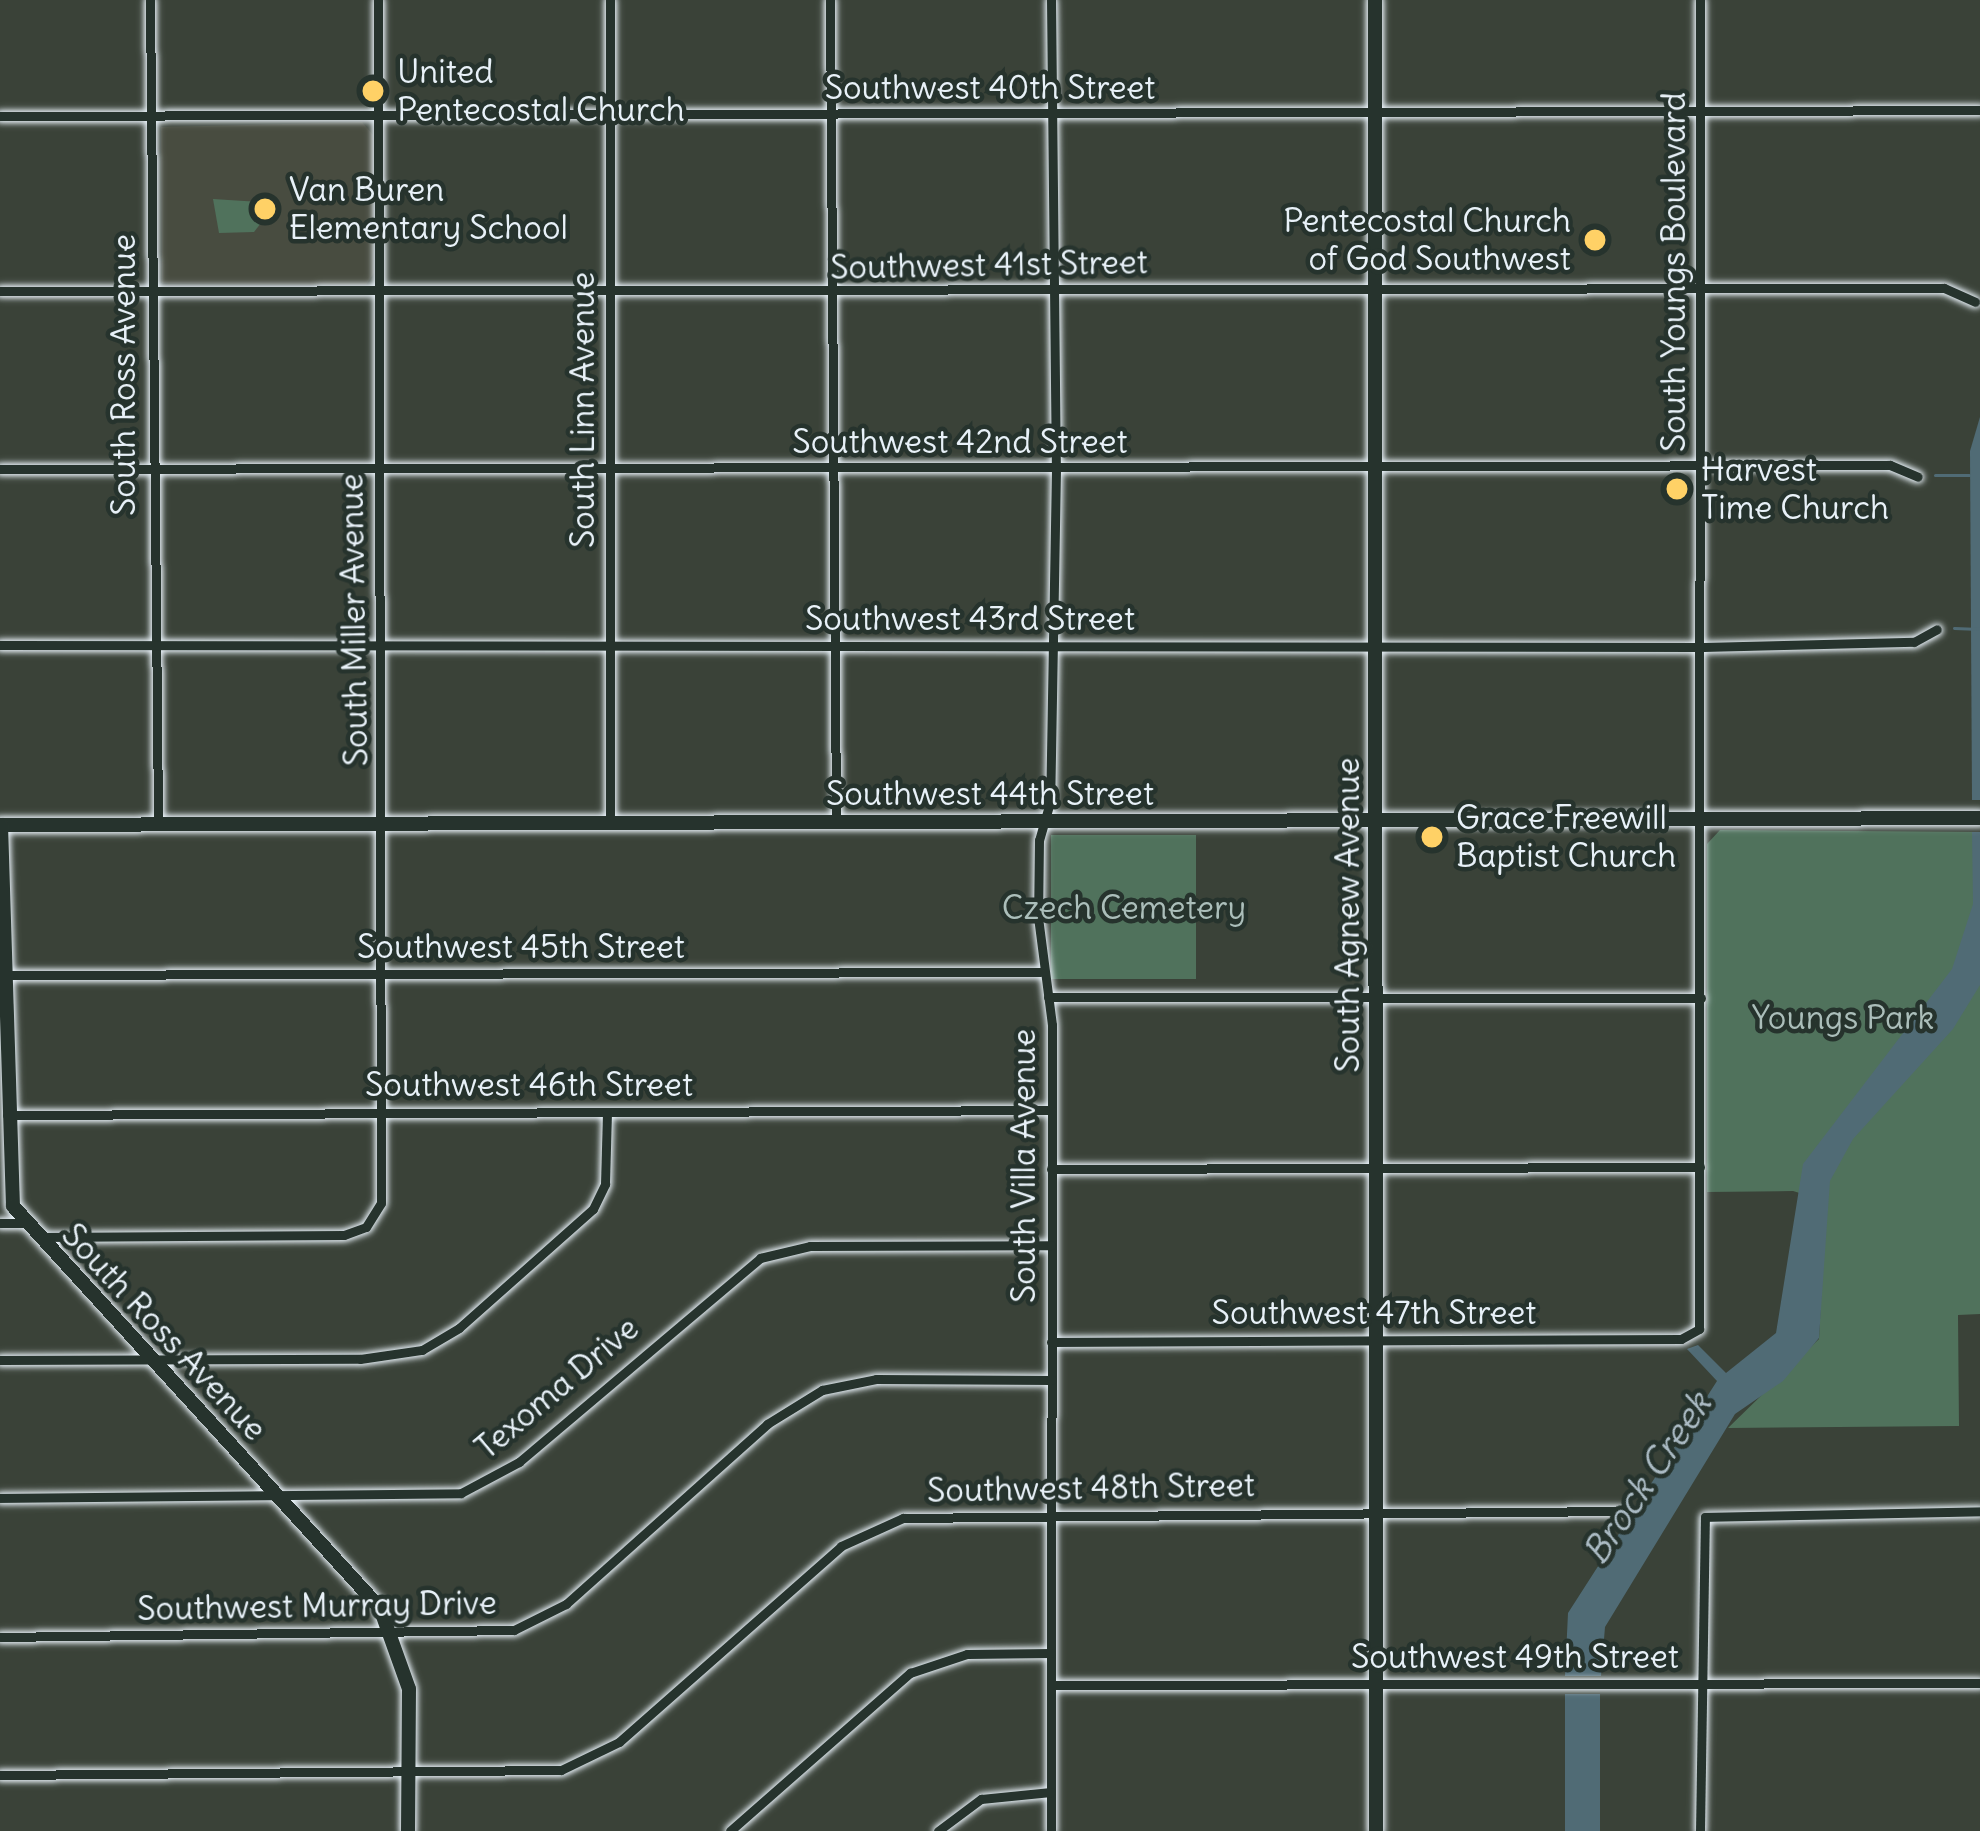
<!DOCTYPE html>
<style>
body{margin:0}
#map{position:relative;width:1980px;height:1831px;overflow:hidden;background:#3a4238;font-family:Delius,sans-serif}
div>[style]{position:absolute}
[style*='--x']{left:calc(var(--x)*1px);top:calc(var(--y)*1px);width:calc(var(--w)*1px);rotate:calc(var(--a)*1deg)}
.built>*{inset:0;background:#484c40}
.green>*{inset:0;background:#50725c;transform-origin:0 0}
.water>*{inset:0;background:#506b75;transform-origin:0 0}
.stream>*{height:3px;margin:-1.5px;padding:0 1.5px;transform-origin:1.5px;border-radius:1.5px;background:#506b75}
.roads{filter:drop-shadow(0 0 3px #e8f1f8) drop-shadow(0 0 3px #e8f1f8)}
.street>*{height:9px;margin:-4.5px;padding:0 4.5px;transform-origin:4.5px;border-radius:4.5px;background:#26332d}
.secondary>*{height:14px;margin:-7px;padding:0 7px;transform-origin:7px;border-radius:7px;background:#26332d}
.dots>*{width:33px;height:33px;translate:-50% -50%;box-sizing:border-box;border:6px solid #26332d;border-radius:50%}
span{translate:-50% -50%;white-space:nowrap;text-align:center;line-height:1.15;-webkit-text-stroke:9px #26332d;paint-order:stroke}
.poi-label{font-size:33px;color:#e8f1f8}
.left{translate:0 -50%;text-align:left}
.right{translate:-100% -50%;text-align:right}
.street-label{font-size:33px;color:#e8f1f8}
.park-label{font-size:33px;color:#abbeba}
.water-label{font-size:36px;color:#abbbc4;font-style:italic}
</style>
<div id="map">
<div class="built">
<i style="clip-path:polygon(362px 122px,373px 135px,374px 273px,366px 285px,162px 283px,161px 127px)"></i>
</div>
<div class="green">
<i style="clip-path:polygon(213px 199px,261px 202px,261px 223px,254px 232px,219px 233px)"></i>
<i style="clip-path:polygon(1720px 830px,1980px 832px,1980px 1314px,1958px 1315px,1959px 1426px,1728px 1428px,1819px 1339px,1826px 1201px,1793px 1191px,1707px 1192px,1707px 844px)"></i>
<i style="left:1196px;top:835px;width:144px;height:145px;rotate:90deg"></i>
</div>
<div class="water">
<i style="clip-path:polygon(1980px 417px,1980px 800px,1972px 800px,1970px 451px)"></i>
<i style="clip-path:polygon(1972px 832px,1980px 832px,1980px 985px,1953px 1029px,1853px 1139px,1830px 1181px,1819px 1338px,1783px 1381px,1735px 1414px,1605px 1627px,1601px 1676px,1565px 1676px,1568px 1613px,1717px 1381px,1687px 1349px,1698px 1345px,1726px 1373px,1776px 1333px,1803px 1164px,1952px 969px,1973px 904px)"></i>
<i style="left:1565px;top:1694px;width:35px;height:137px"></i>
</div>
<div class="stream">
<i style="--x:1935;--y:475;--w:34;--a:0"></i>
<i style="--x:1954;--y:628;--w:26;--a:2"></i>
</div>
<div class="roads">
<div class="street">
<i style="--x:150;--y:0;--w:822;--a:89.44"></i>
<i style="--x:830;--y:0;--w:822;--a:89.58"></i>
<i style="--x:1051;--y:0;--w:469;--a:89.4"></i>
<i style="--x:1056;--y:469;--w:333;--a:91"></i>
<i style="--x:1050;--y:802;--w:40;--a:106"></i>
<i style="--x:1039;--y:840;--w:77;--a:90.7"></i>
<i style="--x:1038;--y:917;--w:109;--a:82.6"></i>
<i style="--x:1052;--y:1025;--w:806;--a:90.07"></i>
<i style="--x:0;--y:116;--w:1980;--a:-0.17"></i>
<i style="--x:0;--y:291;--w:1944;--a:-0.09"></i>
<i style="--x:1944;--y:288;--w:34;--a:24"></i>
<i style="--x:0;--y:469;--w:1890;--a:-0.12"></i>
<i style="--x:1890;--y:465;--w:30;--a:23"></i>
<i style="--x:0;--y:645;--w:1703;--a:0.07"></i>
<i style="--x:1703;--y:647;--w:211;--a:-1.4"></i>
<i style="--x:1914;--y:642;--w:26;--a:-29"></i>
<i style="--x:610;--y:820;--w:820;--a:-90"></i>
<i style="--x:1;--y:975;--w:1039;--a:-0.17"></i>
<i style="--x:1048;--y:997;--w:653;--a:0.09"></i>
<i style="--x:7;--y:1115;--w:1044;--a:-0.27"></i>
<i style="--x:1051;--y:1169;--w:649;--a:-0.18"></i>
<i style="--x:0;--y:1223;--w:23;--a:0"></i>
<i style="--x:40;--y:1237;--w:304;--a:-0.4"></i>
<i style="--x:344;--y:1235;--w:23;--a:-20"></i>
<i style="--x:366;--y:1227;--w:28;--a:-58"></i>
<i style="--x:381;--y:1203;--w:1203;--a:-90.14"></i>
<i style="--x:1051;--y:1342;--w:630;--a:-0.27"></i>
<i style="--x:1681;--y:1339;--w:21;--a:-29"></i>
<i style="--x:1699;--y:1329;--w:1329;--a:-89.96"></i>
<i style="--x:0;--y:1360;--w:360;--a:-0.2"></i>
<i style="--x:360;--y:1359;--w:63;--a:-8.3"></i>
<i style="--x:422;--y:1350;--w:43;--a:-30.7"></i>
<i style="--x:459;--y:1328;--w:179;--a:-41.6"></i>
<i style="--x:593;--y:1209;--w:28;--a:-64"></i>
<i style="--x:605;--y:1184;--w:72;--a:-88.4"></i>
<i style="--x:0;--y:1498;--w:461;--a:-0.6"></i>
<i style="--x:461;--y:1493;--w:66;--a:-28.1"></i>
<i style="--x:519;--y:1462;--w:316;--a:-40.2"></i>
<i style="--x:760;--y:1258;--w:51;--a:-13.5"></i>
<i style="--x:810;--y:1246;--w:241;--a:-0.2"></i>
<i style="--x:0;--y:1637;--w:514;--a:-0.78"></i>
<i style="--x:514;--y:1630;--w:58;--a:-26.6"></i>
<i style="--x:566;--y:1604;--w:270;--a:-41.8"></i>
<i style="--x:767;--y:1424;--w:65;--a:-31.7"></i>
<i style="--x:822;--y:1390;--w:55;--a:-11.5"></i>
<i style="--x:876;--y:1379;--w:176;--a:0.3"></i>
<i style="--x:1051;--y:1685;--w:929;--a:-0.12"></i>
<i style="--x:0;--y:1775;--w:561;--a:-0.51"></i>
<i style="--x:561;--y:1770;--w:64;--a:-25.8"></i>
<i style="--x:619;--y:1742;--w:296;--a:-41.4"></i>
<i style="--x:841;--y:1546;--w:68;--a:-24.3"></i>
<i style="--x:903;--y:1518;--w:720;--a:-0.56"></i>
<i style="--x:730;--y:1831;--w:240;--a:-41.3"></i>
<i style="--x:910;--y:1673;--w:60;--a:-18.4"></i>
<i style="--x:967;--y:1654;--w:84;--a:-0.7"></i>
<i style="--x:938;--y:1831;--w:54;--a:-36.7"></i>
<i style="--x:981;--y:1799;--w:70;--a:-5.7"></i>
<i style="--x:1700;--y:1831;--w:314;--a:-89.1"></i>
<i style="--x:1705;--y:1517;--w:275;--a:-1.2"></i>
</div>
<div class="secondary">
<i style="--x:1375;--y:0;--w:1831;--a:89.97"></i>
<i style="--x:0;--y:825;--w:1980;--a:-0.2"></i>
<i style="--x:1;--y:825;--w:381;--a:88.2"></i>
<i style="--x:13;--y:1206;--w:544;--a:47.61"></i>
<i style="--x:380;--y:1608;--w:86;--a:70.3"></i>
<i style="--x:409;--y:1689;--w:142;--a:90.4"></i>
</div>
</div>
<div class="dots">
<i style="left:373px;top:91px;background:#ffd166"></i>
<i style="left:265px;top:209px;background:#ffd166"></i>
<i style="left:1595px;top:240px;background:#ffd166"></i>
<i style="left:1677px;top:489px;background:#ffd166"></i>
<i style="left:1432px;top:837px;background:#ffd166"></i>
</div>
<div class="poi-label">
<span class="left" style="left:397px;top:91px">United<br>Pentecostal Church</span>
<span class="left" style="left:289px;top:209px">Van Buren<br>Elementary School</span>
<span class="right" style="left:1571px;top:240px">Pentecostal Church<br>of God Southwest</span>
<span class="left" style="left:1701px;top:489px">Harvest<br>Time Church</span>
<span class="left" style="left:1456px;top:837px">Grace Freewill<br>Baptist Church</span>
</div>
<div class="street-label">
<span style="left:990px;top:88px">Southwest 40th Street</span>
<span style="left:989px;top:265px;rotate:-1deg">Southwest 41st Street</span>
<span style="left:1674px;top:272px;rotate:-90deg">South Youngs Boulevard</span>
<span style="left:124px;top:375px;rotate:-90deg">South Ross Avenue</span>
<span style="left:583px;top:410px;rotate:-90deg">South Linn Avenue</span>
<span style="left:960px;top:442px">Southwest 42nd Street</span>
<span style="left:970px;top:619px">Southwest 43rd Street</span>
<span style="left:354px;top:620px;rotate:-91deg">South Miller Avenue</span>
<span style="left:990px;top:794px">Southwest 44th Street</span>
<span style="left:1348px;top:915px;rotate:-90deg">South Agnew Avenue</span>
<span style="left:521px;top:947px">Southwest 45th Street</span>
<span style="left:529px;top:1085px">Southwest 46th Street</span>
<span style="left:1024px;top:1166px;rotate:-90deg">South Villa Avenue</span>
<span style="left:1374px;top:1313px">Southwest 47th Street</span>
<span style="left:164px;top:1332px;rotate:47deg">South Ross Avenue</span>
<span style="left:557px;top:1388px;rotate:-40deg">Texoma Drive</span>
<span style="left:1091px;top:1488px;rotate:-1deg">Southwest 48th Street</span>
<span style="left:317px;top:1606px;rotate:-1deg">Southwest Murray Drive</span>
<span style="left:1515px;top:1657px">Southwest 49th Street</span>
</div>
<div class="park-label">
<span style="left:1124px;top:908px">Czech Cemetery</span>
<span style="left:1843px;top:1018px">Youngs Park</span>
</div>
<div class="water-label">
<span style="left:1647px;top:1478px;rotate:-56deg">Brock Creek</span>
</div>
</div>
